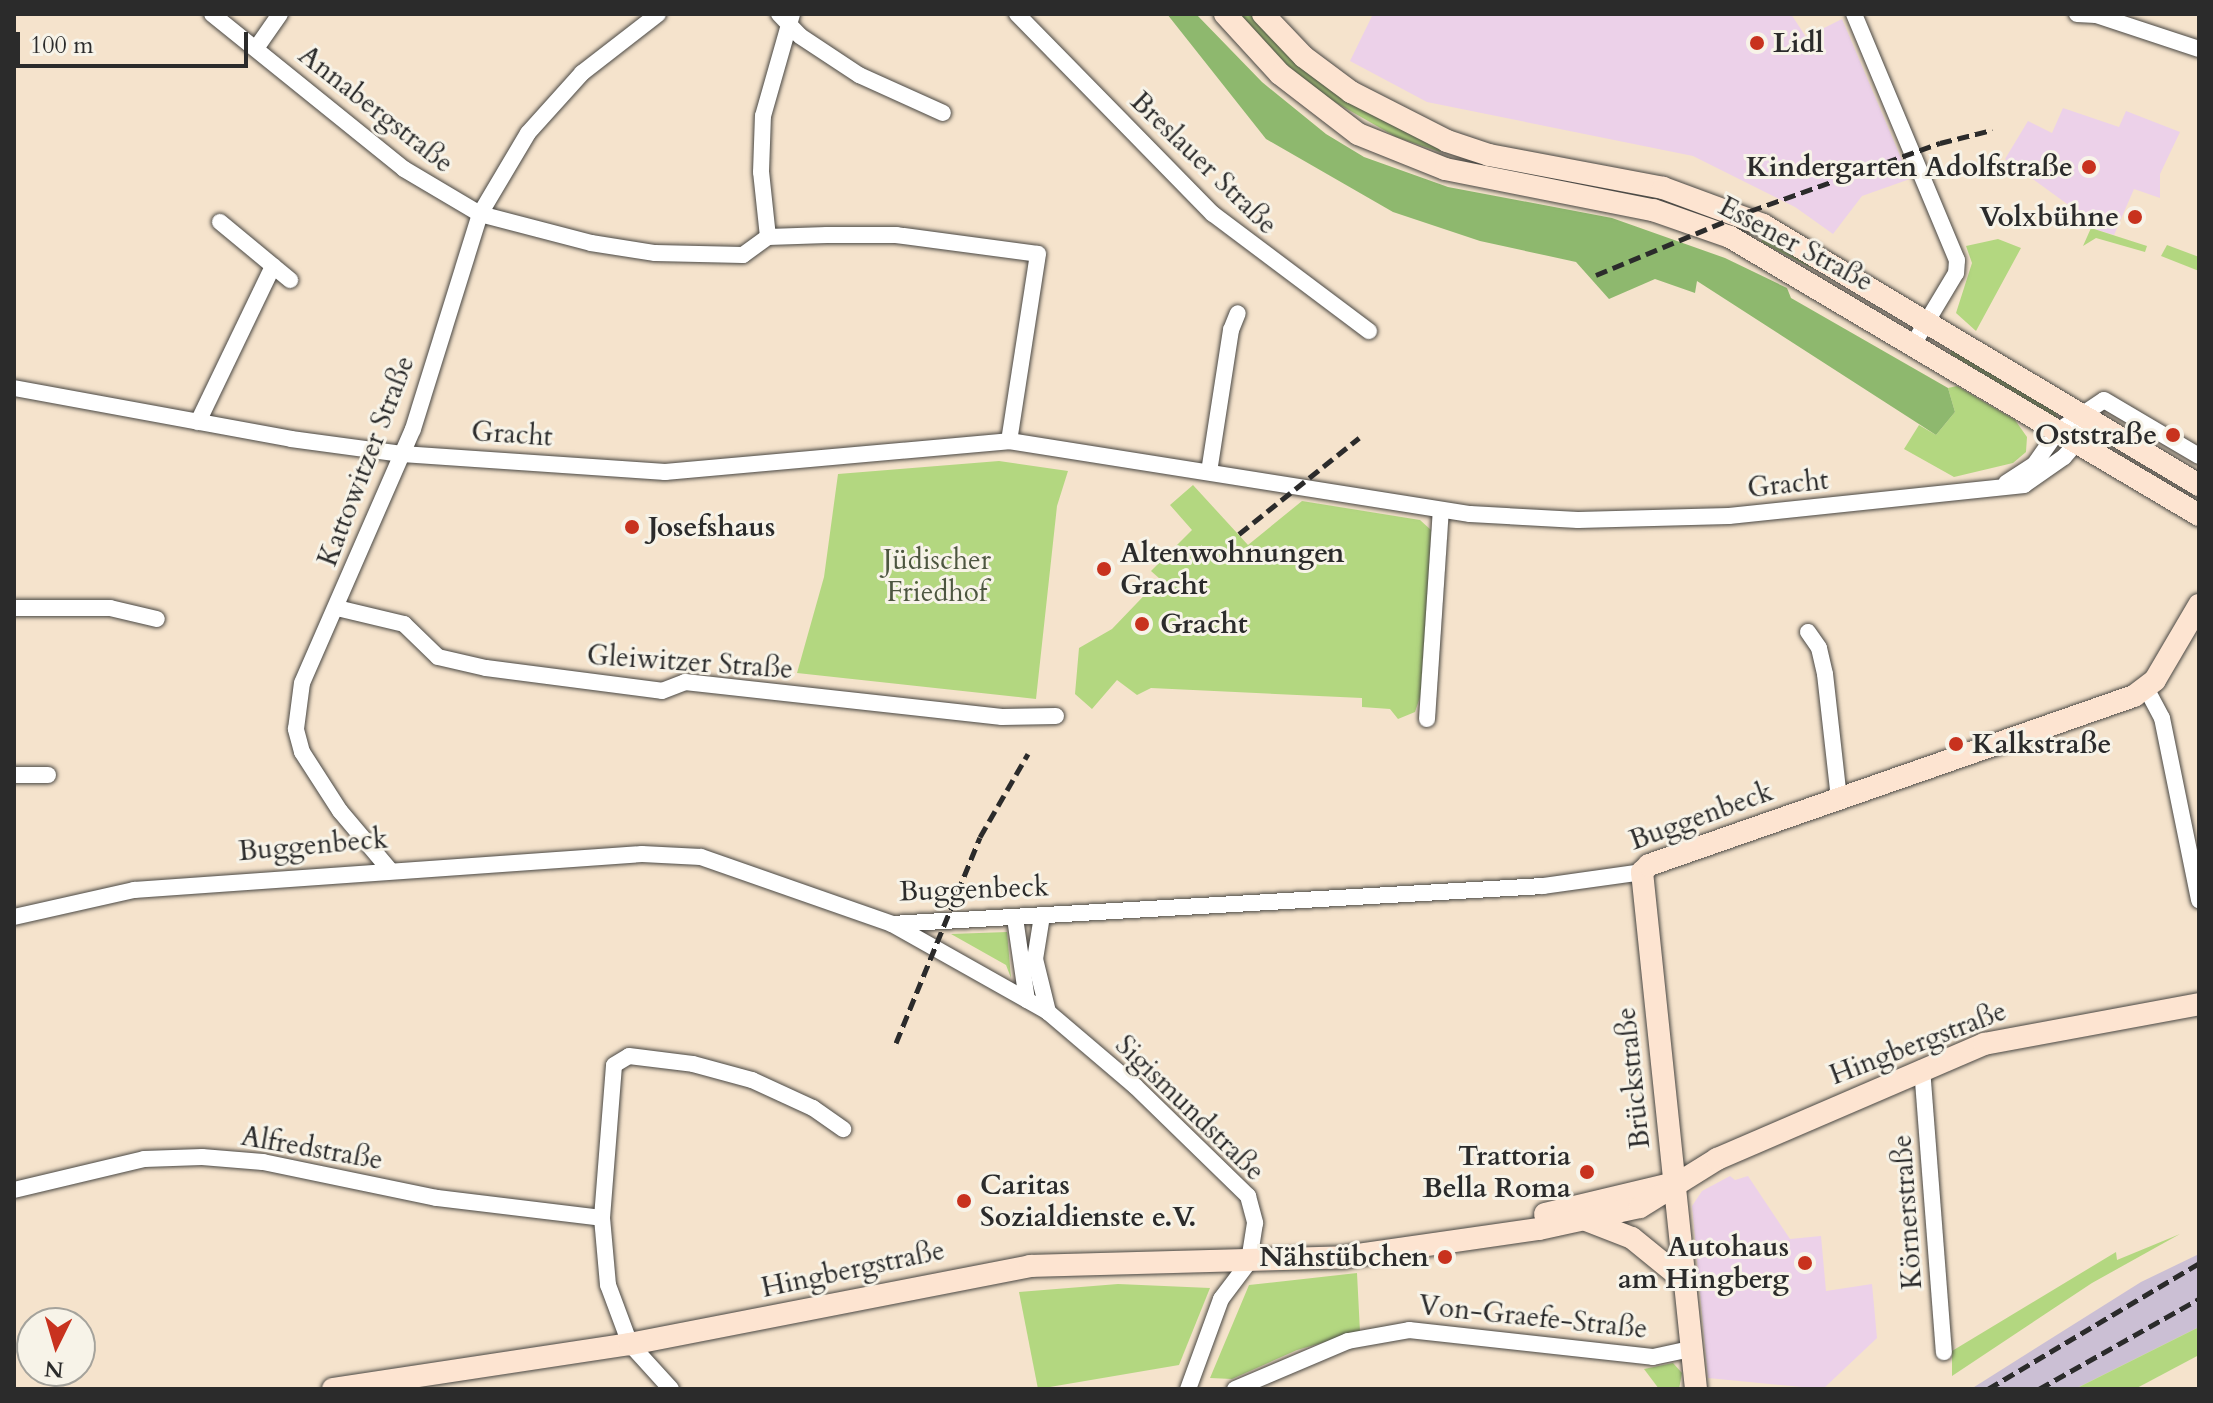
<!DOCTYPE html>
<meta charset="utf-8">
<style>
body{margin:0}
#map{position:relative;width:2213px;height:1403px;overflow:hidden;background:#f5e3cc;font-family:Cardo,serif}
div>[style]{position:absolute}
[style*='--x']{left:calc(var(--x)*1px);top:calc(var(--y)*1px);width:calc(var(--w)*1px);rotate:calc(var(--a)*1deg)}
.built>*{inset:0;background:#ecd1e9}
.industrial>*{inset:0;background:#cbbfd4}
.green>*{inset:0;background:#b3d780}
.forest>*{inset:0;background:#8eb86e}
.roads{filter:drop-shadow(0 0 2px #494743) drop-shadow(0 0 2px #494743)}
.street>*{height:16px;margin:-8px;padding:0 8px;transform-origin:8px;border-radius:8px;background:#fff}
.secondary>*{height:22px;margin:-11px;padding:0 11px;transform-origin:11px;border-radius:11px;background:#fde4d1}
.rail>*{height:5px;margin-top:-2.5px;transform-origin:0;background:repeating-linear-gradient(90deg,#2b2b2b 0 12px,transparent 0 18px)}
.dots>*{width:22px;height:22px;translate:-50% -50%;box-sizing:border-box;border:4px solid #f7f3e8;border-radius:50%}
span{translate:-50% -50%;white-space:nowrap;text-align:center;line-height:1.15;-webkit-text-stroke:6px #f7f3e8;paint-order:stroke}
.poi-label{font-size:28px;color:#2b2b2b;font-weight:700}
.left{translate:0 -50%;text-align:left}
.right{translate:-100% -50%;text-align:right}
.street-label{font-size:28px;color:#2b2b2b}
.park-label{font-size:28px;color:#4d5640}
.frame{position:absolute;inset:0;border:16px solid #2b2b2b;pointer-events:none}
.north{position:absolute;left:16px;top:1307px;width:80px;height:80px;box-sizing:border-box;background:#f7f3e8;border:2px solid #a5a39c;border-radius:50%;rotate:185deg;font-size:22px;font-weight:700;line-height:32px;text-align:center;color:#2b2b2b}
.north::after{content:'';display:block;margin:auto;width:28px;height:36px;background:#c8321e;clip-path:polygon(50% 0,100% 100%,50% 72%,0 100%)}
.scale{position:absolute;left:16px;top:32px;width:232px;height:36px;box-sizing:border-box;border:4px solid #2b2b2b;border-top:0;padding-left:10px;font-size:24px;line-height:28px;white-space:nowrap;color:#2b2b2b;-webkit-text-stroke:6px #f7f3e8;paint-order:stroke}
</style>
<div id="map">
<div class="built">
<i style="clip-path:polygon(1373px 14px,1791px 14px,1806px 37px,1842px 19px,1910px 179px,1862px 196px,1833px 234px,1795px 207px,1693px 156px,1427px 102px,1350px 61px)"></i>
<i style="clip-path:polygon(2063px 108px,2119px 127px,2126px 111px,2180px 132px,2160px 174px,2160px 198px,2134px 189px,2114px 235px,2091px 228px,2092px 222px,2005px 159px,2028px 121px,2052px 133px)"></i>
<i style="clip-path:polygon(1730px 1176px,1735px 1180px,1748px 1176px,1790px 1239px,1821px 1236px,1826px 1291px,1872px 1284px,1877px 1338px,1823px 1389px,1708px 1378px,1692px 1206px,1702px 1191px)"></i>
</div>
<div class="industrial">
<i style="clip-path:polygon(2199px 1254px,2199px 1327px,2075px 1389px,1971px 1389px,2141px 1282px)"></i>
</div>
<div class="green">
<i style="clip-path:polygon(1236px 14px,1250px 14px,1356px 104px,1442px 147px,1440px 152px,1396px 137px,1300px 82px)"></i>
<i style="clip-path:polygon(2091px 228px,2147px 246px,2145px 252px,2096px 238px,2083px 246px)"></i>
<i style="clip-path:polygon(1765px 236px,1813px 262px,1811px 268px,1761px 242px)"></i>
<i style="clip-path:polygon(1998px 239px,2021px 248px,1976px 331px,1956px 313px,1972px 263px,1966px 246px)"></i>
<i style="clip-path:polygon(2167px 245px,2199px 257px,2199px 271px,2161px 256px)"></i>
<i style="clip-path:polygon(1954px 346px,2053px 407px,2058px 419px,1950px 354px)"></i>
<i style="clip-path:polygon(1957px 386px,2015px 420px,2027px 437px,2026px 452px,2013px 463px,1954px 477px,1904px 449px,1919px 425px,1936px 435px,1955px 412px,1948px 388px)"></i>
<i style="clip-path:polygon(999px 461px,1068px 471px,1057px 506px,1036px 699px,797px 673px,824px 577px,838px 474px)"></i>
<i style="clip-path:polygon(1193px 485px,1248px 545px,1302px 501px,1420px 520px,1431px 530px,1422px 691px,1415px 712px,1398px 719px,1390px 709px,1362px 707px,1362px 698px,1151px 688px,1137px 695px,1117px 680px,1092px 709px,1075px 694px,1079px 648px,1112px 629px,1160px 579px,1151px 571px,1192px 530px,1170px 505px)"></i>
<i style="clip-path:polygon(1007px 932px,1011px 978px,1006px 965px,951px 934px)"></i>
<i style="clip-path:polygon(2180px 1234px,2092px 1283px,1952px 1376px,1952px 1351px,2116px 1252px,2117px 1260px)"></i>
<i style="clip-path:polygon(1357px 1273px,1360px 1332px,1297px 1350px,1232px 1379px,1210px 1378px,1249px 1285px)"></i>
<i style="clip-path:polygon(1118px 1284px,1210px 1288px,1179px 1365px,1038px 1389px,1019px 1292px)"></i>
<i style="clip-path:polygon(2199px 1327px,2199px 1355px,2135px 1389px,2075px 1389px)"></i>
<i style="clip-path:polygon(1673px 1363px,1682px 1373px,1679px 1389px,1659px 1389px,1644px 1369px)"></i>
</div>
<div class="forest">
<i style="clip-path:polygon(1167px 14px,1196px 14px,1262px 82px,1326px 134px,1364px 157px,1448px 187px,1612px 218px,1725px 258px,1787px 288px,1791px 298px,1948px 388px,1955px 412px,1936px 435px,1697px 281px,1695px 293px,1655px 279px,1609px 299px,1576px 262px,1480px 241px,1393px 212px,1266px 139px)"></i>
</div>
<div class="roads">
<div class="street">
<i style="--x:212;--y:14;--w:247;--a:38.9"></i>
<i style="--x:404;--y:169;--w:88;--a:30.6"></i>
<i style="--x:480;--y:214;--w:115;--a:14.6"></i>
<i style="--x:591;--y:243;--w:65;--a:8.9"></i>
<i style="--x:655;--y:253;--w:88;--a:1.3"></i>
<i style="--x:743;--y:255;--w:31;--a:-36"></i>
<i style="--x:768;--y:237;--w:59;--a:-1.9"></i>
<i style="--x:827;--y:235;--w:69;--a:0"></i>
<i style="--x:896;--y:235;--w:143;--a:7.6"></i>
<i style="--x:1038;--y:254;--w:189;--a:98.8"></i>
<i style="--x:779;--y:14;--w:30;--a:46"></i>
<i style="--x:800;--y:36;--w:71;--a:33.5"></i>
<i style="--x:859;--y:75;--w:92;--a:24.3"></i>
<i style="--x:1017;--y:14;--w:280;--a:45.6"></i>
<i style="--x:1213;--y:214;--w:195;--a:36.9"></i>
<i style="--x:1854;--y:14;--w:267;--a:67.3"></i>
<i style="--x:1957;--y:260;--w:13;--a:94"></i>
<i style="--x:1956;--y:273;--w:82;--a:121"></i>
<i style="--x:2077;--y:14;--w:19;--a:3"></i>
<i style="--x:2096;--y:15;--w:108;--a:18.3"></i>
<i style="--x:257;--y:47;--w:40;--a:-55.1"></i>
<i style="--x:220;--y:222;--w:91;--a:39.6"></i>
<i style="--x:768;--y:237;--w:65;--a:-96.1"></i>
<i style="--x:761;--y:172;--w:56;--a:-88"></i>
<i style="--x:763;--y:116;--w:106;--a:-74.1"></i>
<i style="--x:14;--y:388;--w:282;--a:10.4"></i>
<i style="--x:291;--y:439;--w:112;--a:7.7"></i>
<i style="--x:402;--y:454;--w:264;--a:3.9"></i>
<i style="--x:665;--y:472;--w:345;--a:-5.1"></i>
<i style="--x:1009;--y:441;--w:467;--a:9"></i>
<i style="--x:1470;--y:514;--w:108;--a:3.2"></i>
<i style="--x:1578;--y:520;--w:151;--a:-1.5"></i>
<i style="--x:1729;--y:516;--w:297;--a:-6"></i>
<i style="--x:2024;--y:485;--w:49;--a:-35"></i>
<i style="--x:2064;--y:457;--w:21;--a:-49"></i>
<i style="--x:2078;--y:441;--w:25;--a:-78"></i>
<i style="--x:198;--y:422;--w:173;--a:-64.3"></i>
<i style="--x:1209;--y:472;--w:144;--a:-81.2"></i>
<i style="--x:1231;--y:330;--w:18;--a:-68"></i>
<i style="--x:2006;--y:483;--w:33;--a:-33"></i>
<i style="--x:2034;--y:465;--w:42;--a:-54.8"></i>
<i style="--x:2058;--y:431;--w:55;--a:-34"></i>
<i style="--x:2104;--y:400;--w:110;--a:30.5"></i>
<i style="--x:14;--y:608;--w:96;--a:0"></i>
<i style="--x:110;--y:608;--w:48;--a:13.2"></i>
<i style="--x:337;--y:608;--w:69;--a:13.4"></i>
<i style="--x:404;--y:624;--w:47;--a:44.1"></i>
<i style="--x:438;--y:657;--w:49;--a:12.9"></i>
<i style="--x:486;--y:668;--w:177;--a:7.4"></i>
<i style="--x:662;--y:691;--w:25;--a:-21"></i>
<i style="--x:685;--y:682;--w:319;--a:6.3"></i>
<i style="--x:1002;--y:717;--w:54;--a:-1.1"></i>
<i style="--x:1808;--y:632;--w:19;--a:55"></i>
<i style="--x:1819;--y:648;--w:27;--a:77"></i>
<i style="--x:1825;--y:674;--w:126;--a:83.6"></i>
<i style="--x:2146;--y:688;--w:34;--a:62"></i>
<i style="--x:2162;--y:718;--w:186;--a:78.5"></i>
<i style="--x:1427;--y:719;--w:209;--a:-86.2"></i>
<i style="--x:14;--y:775;--w:34;--a:0"></i>
<i style="--x:389;--y:869;--w:76;--a:-130.2"></i>
<i style="--x:340;--y:811;--w:70;--a:-122.8"></i>
<i style="--x:302;--y:752;--w:24;--a:-105"></i>
<i style="--x:296;--y:729;--w:46;--a:-82.6"></i>
<i style="--x:302;--y:683;--w:277;--a:-66.4"></i>
<i style="--x:413;--y:429;--w:225;--a:-72.7"></i>
<i style="--x:480;--y:214;--w:94;--a:-59.3"></i>
<i style="--x:528;--y:133;--w:81;--a:-48"></i>
<i style="--x:582;--y:73;--w:96;--a:-37.8"></i>
<i style="--x:1042;--y:916;--w:44;--a:99.2"></i>
<i style="--x:1035;--y:959;--w:55;--a:76.2"></i>
<i style="--x:14;--y:917;--w:123;--a:-12.7"></i>
<i style="--x:134;--y:890;--w:509;--a:-4.05"></i>
<i style="--x:642;--y:854;--w:59;--a:2.9"></i>
<i style="--x:701;--y:857;--w:202;--a:19.3"></i>
<i style="--x:892;--y:924;--w:652;--a:-3.34"></i>
<i style="--x:1543;--y:886;--w:100;--a:-8"></i>
<i style="--x:1015;--y:918;--w:83;--a:81.7"></i>
<i style="--x:892;--y:924;--w:179;--a:29.4"></i>
<i style="--x:1048;--y:1012;--w:114;--a:40.4"></i>
<i style="--x:1135;--y:1086;--w:158;--a:44.2"></i>
<i style="--x:1248;--y:1196;--w:28;--a:75"></i>
<i style="--x:1255;--y:1223;--w:39;--a:99"></i>
<i style="--x:1249;--y:1262;--w:46;--a:127.1"></i>
<i style="--x:1221;--y:1299;--w:96;--a:110.1"></i>
<i style="--x:1922;--y:1068;--w:285;--a:85.6"></i>
<i style="--x:14;--y:1190;--w:134;--a:-13.4"></i>
<i style="--x:144;--y:1159;--w:58;--a:-2"></i>
<i style="--x:202;--y:1157;--w:61;--a:4.7"></i>
<i style="--x:263;--y:1162;--w:178;--a:11.7"></i>
<i style="--x:437;--y:1198;--w:166;--a:6.9"></i>
<i style="--x:671;--y:1389;--w:61;--a:-132.3"></i>
<i style="--x:630;--y:1344;--w:63;--a:-110.4"></i>
<i style="--x:608;--y:1285;--w:67;--a:-95.1"></i>
<i style="--x:602;--y:1218;--w:153;--a:-85.5"></i>
<i style="--x:614;--y:1065;--w:17;--a:-31"></i>
<i style="--x:629;--y:1056;--w:64;--a:7.1"></i>
<i style="--x:693;--y:1064;--w:61;--a:15.2"></i>
<i style="--x:752;--y:1080;--w:67;--a:24.7"></i>
<i style="--x:813;--y:1108;--w:37;--a:35"></i>
<i style="--x:1235;--y:1389;--w:123;--a:-23"></i>
<i style="--x:1348;--y:1341;--w:62;--a:-10.2"></i>
<i style="--x:1409;--y:1330;--w:245;--a:6.3"></i>
<i style="--x:1653;--y:1357;--w:40;--a:-12"></i>
</div>
<div class="secondary">
<i style="--x:1225;--y:14;--w:81;--a:47.5"></i>
<i style="--x:1280;--y:74;--w:98;--a:37.6"></i>
<i style="--x:1358;--y:134;--w:94;--a:21.9"></i>
<i style="--x:1445;--y:169;--w:212;--a:11.2"></i>
<i style="--x:1653;--y:210;--w:82;--a:19.3"></i>
<i style="--x:1730;--y:237;--w:545;--a:30.66"></i>
<i style="--x:1263;--y:14;--w:59;--a:46.4"></i>
<i style="--x:1304;--y:57;--w:59;--a:36.7"></i>
<i style="--x:1351;--y:92;--w:108;--a:27"></i>
<i style="--x:1447;--y:141;--w:44;--a:18.4"></i>
<i style="--x:1489;--y:155;--w:177;--a:10.7"></i>
<i style="--x:1663;--y:188;--w:107;--a:20.3"></i>
<i style="--x:1763;--y:225;--w:508;--a:30.81"></i>
<i style="--x:1545;--y:1214;--w:125;--a:-13.4"></i>
<i style="--x:1586;--y:1220;--w:49;--a:21.4"></i>
<i style="--x:1632;--y:1238;--w:63;--a:39.2"></i>
<i style="--x:333;--y:1389;--w:300;--a:-8.6"></i>
<i style="--x:630;--y:1344;--w:408;--a:-11"></i>
<i style="--x:1030;--y:1266;--w:314;--a:-1.6"></i>
<i style="--x:1344;--y:1257;--w:197;--a:-8.2"></i>
<i style="--x:1539;--y:1229;--w:103;--a:-12.3"></i>
<i style="--x:1640;--y:1207;--w:91;--a:-31.9"></i>
<i style="--x:1717;--y:1159;--w:291;--a:-23.3"></i>
<i style="--x:1984;--y:1044;--w:219;--a:-10.5"></i>
<i style="--x:1696;--y:1389;--w:520;--a:-95.96"></i>
<i style="--x:1642;--y:872;--w:10;--a:-45"></i>
<i style="--x:1649;--y:865;--w:514;--a:-19.21"></i>
<i style="--x:2134;--y:696;--w:26;--a:-37"></i>
<i style="--x:2155;--y:680;--w:87;--a:-59.6"></i>
</div>
</div>
<div class="rail">
<i style="--x:1596;--y:275;--w:167;--a:-22.6"></i>
<i style="--x:1750;--y:211;--w:202;--a:-19.7"></i>
<i style="--x:1940;--y:143;--w:54;--a:-14"></i>
<i style="--x:1239;--y:534;--w:154;--a:-38.7"></i>
<i style="--x:896;--y:1043;--w:222;--a:-67.8"></i>
<i style="--x:980;--y:837;--w:96;--a:-60"></i>
<i style="--x:1988;--y:1389;--w:246;--a:-30.8"></i>
<i style="--x:2039;--y:1389;--w:184;--a:-29.4"></i>
</div>
<div class="dots">
<i style="left:1757px;top:43px;background:#c8321e"></i>
<i style="left:2089px;top:167px;background:#c8321e"></i>
<i style="left:2135px;top:217px;background:#c8321e"></i>
<i style="left:2173px;top:435px;background:#c8321e"></i>
<i style="left:632px;top:527px;background:#c8321e"></i>
<i style="left:1104px;top:569px;background:#c8321e"></i>
<i style="left:1142px;top:624px;background:#c8321e"></i>
<i style="left:1956px;top:744px;background:#c8321e"></i>
<i style="left:1587px;top:1172px;background:#c8321e"></i>
<i style="left:964px;top:1201px;background:#c8321e"></i>
<i style="left:1445px;top:1257px;background:#c8321e"></i>
<i style="left:1805px;top:1263px;background:#c8321e"></i>
</div>
<div class="poi-label">
<span class="left" style="left:1773px;top:43px">Lidl</span>
<span class="right" style="left:2073px;top:167px">Kindergarten Adolfstraße</span>
<span class="right" style="left:2119px;top:217px">Volxbühne</span>
<span class="right" style="left:2157px;top:435px">Oststraße</span>
<span class="left" style="left:648px;top:527px">Josefshaus</span>
<span class="left" style="left:1120px;top:569px">Altenwohnungen<br>Gracht</span>
<span class="left" style="left:1160px;top:624px">Gracht</span>
<span class="left" style="left:1972px;top:744px">Kalkstraße</span>
<span class="right" style="left:1571px;top:1172px">Trattoria<br>Bella Roma</span>
<span class="left" style="left:980px;top:1201px">Caritas<br>Sozialdienste e.V.</span>
<span class="right" style="left:1789px;top:1263px">Autohaus<br>am Hingberg</span>
<span class="right" style="left:1429px;top:1257px">Nähstübchen</span>
</div>
<div class="street-label">
<span style="left:376px;top:109px;rotate:38deg">Annabergstraße</span>
<span style="left:1204px;top:163px;rotate:44deg">Breslauer Straße</span>
<span style="left:1796px;top:244px;rotate:28deg">Essener Straße</span>
<span style="left:512px;top:434px;rotate:4deg">Gracht</span>
<span style="left:366px;top:461px;rotate:-69deg">Kattowitzer Straße</span>
<span style="left:1788px;top:484px;rotate:-6deg">Gracht</span>
<span style="left:690px;top:662px;rotate:4deg">Gleiwitzer Straße</span>
<span style="left:1701px;top:816px;rotate:-20deg">Buggenbeck</span>
<span style="left:313px;top:845px;rotate:-5deg">Buggenbeck</span>
<span style="left:974px;top:889px;rotate:-2deg">Buggenbeck</span>
<span style="left:1918px;top:1043px;rotate:-21deg">Hingbergstraße</span>
<span style="left:1633px;top:1078px;rotate:-96deg">Brückstraße</span>
<span style="left:1190px;top:1108px;rotate:44deg">Sigismundstraße</span>
<span style="left:312px;top:1148px;rotate:10deg">Alfredstraße</span>
<span style="left:1907px;top:1212px;rotate:-94deg">Körnerstraße</span>
<span style="left:853px;top:1269px;rotate:-12deg">Hingbergstraße</span>
<span style="left:1533px;top:1317px;rotate:6deg">Von-Graefe-Straße</span>
</div>
<div class="park-label">
<span style="left:937px;top:576px">Jüdischer<br>Friedhof</span>
</div>
<div class="frame"></div>
<div class="north">N</div>
<div class="scale">100 m</div>
</div>
